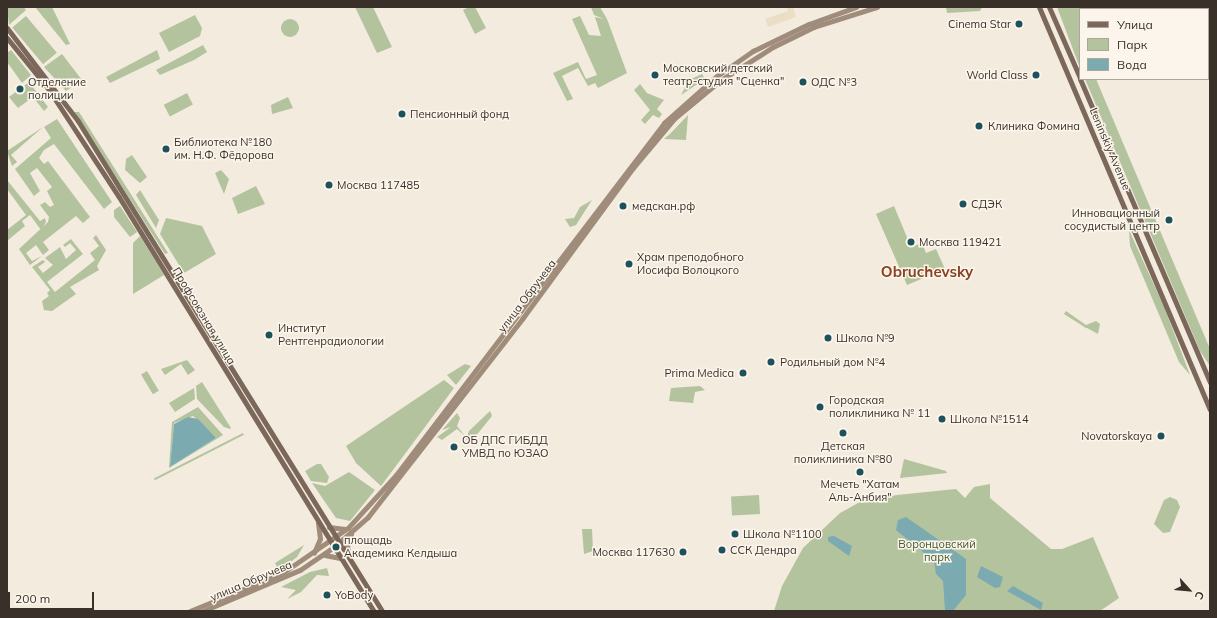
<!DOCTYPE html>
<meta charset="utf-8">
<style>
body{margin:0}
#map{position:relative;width:1217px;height:618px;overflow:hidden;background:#f3ebde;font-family:Mulish,sans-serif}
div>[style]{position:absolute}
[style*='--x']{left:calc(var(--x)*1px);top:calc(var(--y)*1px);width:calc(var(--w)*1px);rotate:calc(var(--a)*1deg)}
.green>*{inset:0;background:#b3c39d;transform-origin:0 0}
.round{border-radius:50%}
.plaza>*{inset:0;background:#ecdec5}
.water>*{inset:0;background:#7caab1}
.secondary>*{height:4.5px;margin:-2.25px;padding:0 2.25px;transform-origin:2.25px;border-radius:2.25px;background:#a08c7a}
.primary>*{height:5px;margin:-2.5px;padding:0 2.5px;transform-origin:2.5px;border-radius:2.5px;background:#7b685a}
.dots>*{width:11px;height:11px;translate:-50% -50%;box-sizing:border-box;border:2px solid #fbf5eb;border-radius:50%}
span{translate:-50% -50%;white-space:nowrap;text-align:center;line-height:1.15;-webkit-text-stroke:3px #fbf5eb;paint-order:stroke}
.poi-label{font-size:11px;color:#393029}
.right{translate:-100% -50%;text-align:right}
.left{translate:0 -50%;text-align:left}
.street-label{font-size:11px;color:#393029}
.park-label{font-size:11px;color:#44582c}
.district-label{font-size:15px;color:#8a4320;font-weight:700}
.frame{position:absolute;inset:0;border:8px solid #393029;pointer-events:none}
.legend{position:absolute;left:1079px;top:8px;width:130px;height:72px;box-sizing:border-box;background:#fbf5eb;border:1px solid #ada69d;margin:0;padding:5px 7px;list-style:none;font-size:12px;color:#393029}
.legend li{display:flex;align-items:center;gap:8px;height:20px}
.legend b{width:20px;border:1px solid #ada69d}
.north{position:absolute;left:1169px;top:570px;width:40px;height:40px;-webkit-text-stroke:3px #fbf5eb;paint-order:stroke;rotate:117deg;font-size:11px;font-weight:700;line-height:16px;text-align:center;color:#393029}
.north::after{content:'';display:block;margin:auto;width:14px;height:18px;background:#393029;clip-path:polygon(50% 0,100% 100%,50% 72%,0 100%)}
.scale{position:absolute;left:8px;top:592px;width:86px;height:18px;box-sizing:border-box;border:2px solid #393029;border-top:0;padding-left:5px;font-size:12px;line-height:14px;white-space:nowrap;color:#393029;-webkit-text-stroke:3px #fbf5eb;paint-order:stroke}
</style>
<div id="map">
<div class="green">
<i style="clip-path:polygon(7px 7px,24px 7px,26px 10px,9px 25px)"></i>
<i style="clip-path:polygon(35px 7px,52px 7px,70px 44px,66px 45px)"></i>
<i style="clip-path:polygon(355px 7px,373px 7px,392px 47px,377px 53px)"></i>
<i style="clip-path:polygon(469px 7px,475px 7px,486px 28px,475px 34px,463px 10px)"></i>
<i style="clip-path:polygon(591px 7px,600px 7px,607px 19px,627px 73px,598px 88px,595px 83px,588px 86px,578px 68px,562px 76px,573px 99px,567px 101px,553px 73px,578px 62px,586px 79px,597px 75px,572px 19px,580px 16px,589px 35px,601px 36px,595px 17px,604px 19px,594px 15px)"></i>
<i style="clip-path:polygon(946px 7px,982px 7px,980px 11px,947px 13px)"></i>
<i style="clip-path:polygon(1057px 7px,1093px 7px,1080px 9px,1080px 68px)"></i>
<i style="clip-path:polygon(195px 15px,202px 28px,200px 36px,169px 52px,159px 33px)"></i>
<i style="left:26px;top:16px;width:48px;height:18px;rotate:50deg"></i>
<i class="round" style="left:281px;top:19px;width:18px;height:18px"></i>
<i style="clip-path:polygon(203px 45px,207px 52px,194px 60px,160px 75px,156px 70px)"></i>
<i style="clip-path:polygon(11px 50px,31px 75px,22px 83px,7px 62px,7px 53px)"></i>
<i style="clip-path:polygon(157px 50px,160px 59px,110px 83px,106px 77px)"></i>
<i style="clip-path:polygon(62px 54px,82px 80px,66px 91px,44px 67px)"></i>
<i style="clip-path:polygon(702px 74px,705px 79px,681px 95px,689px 80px)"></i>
<i style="clip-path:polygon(1085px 79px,1096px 79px,1210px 349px,1210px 366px,1200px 351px)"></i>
<i style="clip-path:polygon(29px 82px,48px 107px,44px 111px,33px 97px,18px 108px,9px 97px)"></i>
<i style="clip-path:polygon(640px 84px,647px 93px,664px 100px,657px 109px,662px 114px,659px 118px,653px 115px,645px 124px,641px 120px,650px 110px,634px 90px)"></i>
<i style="left:187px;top:93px;width:13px;height:26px;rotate:63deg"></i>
<i style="clip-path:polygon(288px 97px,293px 108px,272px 114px,271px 105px)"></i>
<i style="clip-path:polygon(74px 112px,79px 112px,168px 253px,165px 254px)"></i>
<i style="clip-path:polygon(688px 115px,686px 140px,664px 139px,670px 134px)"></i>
<i style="clip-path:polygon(57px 119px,112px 202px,104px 209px,54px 144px,44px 150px,39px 158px,44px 164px,48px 161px,90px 217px,83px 223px,76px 216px,43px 242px,49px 250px,43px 255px,36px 245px,26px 253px,32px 261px,42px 256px,30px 265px,19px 249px,48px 222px,49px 217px,40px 205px,45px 202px,50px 207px,54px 205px,47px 191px,52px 187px,37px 168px,30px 173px,40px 191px,34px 196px,15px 169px,51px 138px,44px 127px)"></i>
<i style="clip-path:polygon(43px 127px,11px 155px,17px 162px,12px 166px,7px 151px)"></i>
<i style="clip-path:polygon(132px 155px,147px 177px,140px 183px,125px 170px,126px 159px)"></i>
<i style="clip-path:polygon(221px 170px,229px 179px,224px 194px,215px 173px)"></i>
<i style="clip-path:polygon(7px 180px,40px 221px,45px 218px,46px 222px,41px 230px,30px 215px,22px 221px,25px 226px,7px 241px,7px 230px,26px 215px,7px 189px)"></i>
<i style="clip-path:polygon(256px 186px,265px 204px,238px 214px,232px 198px)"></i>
<i style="clip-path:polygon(140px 190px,159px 220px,156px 228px,136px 195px)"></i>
<i style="clip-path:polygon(592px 200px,576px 225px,570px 227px,565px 219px,574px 218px,580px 207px)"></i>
<i style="clip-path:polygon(120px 206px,137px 232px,130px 237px,114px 217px,114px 210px)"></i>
<i style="clip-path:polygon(894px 206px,911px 247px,922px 243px,926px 253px,936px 249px,945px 269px,907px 285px,876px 214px)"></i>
<i style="clip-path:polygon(166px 218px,202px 226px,216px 254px,184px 273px,160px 234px)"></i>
<i style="clip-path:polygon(1129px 230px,1165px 309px,1190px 375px,1179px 362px,1130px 246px)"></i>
<i style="clip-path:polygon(96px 235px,106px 250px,97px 266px,99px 270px,70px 287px,76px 294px,52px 311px,44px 310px,42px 301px,49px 296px,47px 293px,50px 290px,32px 267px,43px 260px,45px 262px,38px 267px,43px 273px,53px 265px,45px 258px,60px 247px,66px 259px,76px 250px,70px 243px,65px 247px,63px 245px,71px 239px,83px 254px,47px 282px,55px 292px,95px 260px,90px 253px,99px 246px,93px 238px)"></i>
<i style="clip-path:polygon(140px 236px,164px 275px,133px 294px,133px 243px)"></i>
<i style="clip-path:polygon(1066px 311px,1086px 325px,1096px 321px,1100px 324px,1098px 334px,1087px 328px,1097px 328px,1086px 328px,1064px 314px)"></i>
<i style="clip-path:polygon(187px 360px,195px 370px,188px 375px,181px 364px,165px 375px,161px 369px)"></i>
<i style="clip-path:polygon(465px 364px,471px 366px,456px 385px,447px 375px)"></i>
<i style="left:147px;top:371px;width:23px;height:7px;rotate:59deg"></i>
<i style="clip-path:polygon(444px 380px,454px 388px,381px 486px,356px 463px,346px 446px)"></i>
<i style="clip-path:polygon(202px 382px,231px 428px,230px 429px,224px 427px,197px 399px,196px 386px)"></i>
<i style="clip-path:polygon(700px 386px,705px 390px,695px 392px,693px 403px,669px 401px,671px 388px)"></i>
<i style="clip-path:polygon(194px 388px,195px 399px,175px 412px,169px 403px)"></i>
<i style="clip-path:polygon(evenodd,198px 407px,223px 435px,169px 468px,172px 422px,198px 407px,193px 416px,216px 438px,170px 467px,174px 423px,193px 416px)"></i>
<i style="clip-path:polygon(490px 411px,492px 416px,470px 443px,466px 439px,469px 431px)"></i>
<i style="clip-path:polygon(457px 413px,460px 418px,457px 426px,465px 436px,457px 429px,442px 440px,437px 437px,451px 427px,442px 430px)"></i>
<i style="left:243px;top:433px;width:2px;height:100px;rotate:63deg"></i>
<i style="clip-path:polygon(904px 459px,946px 471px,947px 473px,900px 478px)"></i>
<i style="clip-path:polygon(317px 464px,321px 464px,329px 477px,327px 483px,311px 481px,305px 471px)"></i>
<i style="clip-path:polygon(349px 472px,375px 490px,350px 521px,336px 518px,312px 483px,325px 486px)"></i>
<i style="clip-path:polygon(990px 484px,990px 498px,1051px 549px,1062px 549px,1093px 537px,1119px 598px,1100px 611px,774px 611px,782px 586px,803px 548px,840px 513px,860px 502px,897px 495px,956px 489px,965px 498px,974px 487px)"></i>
<i style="left:759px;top:495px;width:19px;height:28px;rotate:87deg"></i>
<i style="clip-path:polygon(1170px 497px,1177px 500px,1180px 507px,1170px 532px,1163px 533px,1154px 524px,1164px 500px)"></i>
<i style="clip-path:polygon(582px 529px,592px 529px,593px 551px,584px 554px)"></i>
<i style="clip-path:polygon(304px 545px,297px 557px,279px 571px,275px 563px)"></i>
<i style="clip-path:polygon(327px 568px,329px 576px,317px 575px,301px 592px,287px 599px,296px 590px,281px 587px,310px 572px)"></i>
</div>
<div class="plaza">
<i style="clip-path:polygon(787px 7px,793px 7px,796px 17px,768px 27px,765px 19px,788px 11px)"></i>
</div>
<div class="water">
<i style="clip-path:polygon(188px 417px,198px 419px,216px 438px,170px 467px,174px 424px)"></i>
<i style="clip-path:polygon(906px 517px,966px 559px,966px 595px,953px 611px,945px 610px,943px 581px,936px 574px,934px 561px,896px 530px,898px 520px)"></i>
<i style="clip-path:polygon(834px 536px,852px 546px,849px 556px,828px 541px,828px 537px)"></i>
<i style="clip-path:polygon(981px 566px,1003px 577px,1000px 587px,995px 588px,977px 577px)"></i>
<i style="clip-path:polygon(1013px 586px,1043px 603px,1041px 610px,1007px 591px)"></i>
</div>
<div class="secondary">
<i style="--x:329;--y:527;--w:16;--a:7"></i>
<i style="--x:314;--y:553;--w:15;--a:-67"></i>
<i style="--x:320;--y:539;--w:16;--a:-97"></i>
<i style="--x:325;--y:555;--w:15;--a:11"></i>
<i style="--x:349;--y:556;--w:9;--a:-103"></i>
<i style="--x:347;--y:547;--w:14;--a:-73"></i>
<i style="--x:190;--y:611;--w:98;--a:-22.1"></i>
<i style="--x:281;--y:574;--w:81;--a:-34.5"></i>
<i style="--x:348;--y:528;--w:72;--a:-47.8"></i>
<i style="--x:396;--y:475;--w:442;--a:-52.7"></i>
<i style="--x:664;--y:123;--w:71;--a:-41.6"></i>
<i style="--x:717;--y:76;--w:44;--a:-34.8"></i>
<i style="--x:753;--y:51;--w:62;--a:-25.7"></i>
<i style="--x:809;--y:24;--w:50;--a:-19.9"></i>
<i style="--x:203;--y:611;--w:105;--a:-22.9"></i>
<i style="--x:300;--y:570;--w:41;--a:-34.1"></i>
<i style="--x:334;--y:547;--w:45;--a:-41.4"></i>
<i style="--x:368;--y:517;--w:251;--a:-52.1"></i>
<i style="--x:522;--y:319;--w:187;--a:-53.7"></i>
<i style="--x:633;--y:168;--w:64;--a:-50.1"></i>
<i style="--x:674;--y:119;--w:61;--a:-39.7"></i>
<i style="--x:721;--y:80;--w:62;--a:-32.4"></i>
<i style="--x:773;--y:47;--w:46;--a:-26"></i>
<i style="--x:814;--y:27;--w:66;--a:-17.6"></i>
</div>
<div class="primary">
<i style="--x:1039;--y:7;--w:437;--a:67"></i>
<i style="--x:1049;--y:7;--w:77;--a:66.4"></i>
<i style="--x:7;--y:28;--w:117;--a:52.6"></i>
<i style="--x:78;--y:121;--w:577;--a:58.18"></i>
<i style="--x:7;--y:38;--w:63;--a:50.8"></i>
<i style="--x:47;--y:87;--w:131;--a:56.8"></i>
<i style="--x:119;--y:197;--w:486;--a:58.4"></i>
<i style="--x:1080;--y:79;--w:330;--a:66.8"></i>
</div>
<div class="dots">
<i style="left:1019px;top:24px;background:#1d525c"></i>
<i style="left:655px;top:75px;background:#1d525c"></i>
<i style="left:1036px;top:75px;background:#1d525c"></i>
<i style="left:803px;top:82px;background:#1d525c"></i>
<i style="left:20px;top:89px;background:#1d525c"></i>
<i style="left:402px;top:114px;background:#1d525c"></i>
<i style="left:979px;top:126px;background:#1d525c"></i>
<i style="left:166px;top:149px;background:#1d525c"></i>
<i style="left:329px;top:185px;background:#1d525c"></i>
<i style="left:963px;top:204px;background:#1d525c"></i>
<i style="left:623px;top:206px;background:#1d525c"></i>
<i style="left:1169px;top:220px;background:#1d525c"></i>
<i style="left:911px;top:242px;background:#1d525c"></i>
<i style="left:629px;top:264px;background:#1d525c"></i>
<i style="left:269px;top:335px;background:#1d525c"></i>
<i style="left:828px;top:338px;background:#1d525c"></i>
<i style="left:771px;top:362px;background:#1d525c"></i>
<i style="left:743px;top:373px;background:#1d525c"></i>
<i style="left:820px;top:407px;background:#1d525c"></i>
<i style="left:942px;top:419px;background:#1d525c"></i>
<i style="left:843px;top:433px;background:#1d525c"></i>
<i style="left:1161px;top:436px;background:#1d525c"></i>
<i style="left:454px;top:447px;background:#1d525c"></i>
<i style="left:860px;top:472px;background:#1d525c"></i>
<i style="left:735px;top:534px;background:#1d525c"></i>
<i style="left:336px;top:547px;background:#1d525c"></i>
<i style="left:722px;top:550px;background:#1d525c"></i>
<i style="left:683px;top:552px;background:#1d525c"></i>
<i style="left:327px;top:595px;background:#1d525c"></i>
</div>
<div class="poi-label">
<span class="right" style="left:1011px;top:24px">Cinema Star</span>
<span class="left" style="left:663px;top:75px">Московский детский<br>театр-студия "Сценка"</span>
<span class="right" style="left:1028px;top:75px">World Class</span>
<span class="left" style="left:811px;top:82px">ОДС №3</span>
<span class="left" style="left:28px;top:89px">Отделение<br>полиции</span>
<span class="left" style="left:410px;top:114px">Пенсионный фонд</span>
<span class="left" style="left:988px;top:126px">Клиника Фомина</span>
<span class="left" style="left:174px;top:149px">Библиотека №180<br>им. Н.Ф. Фёдорова</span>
<span class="left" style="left:337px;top:185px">Москва 117485</span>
<span class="left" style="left:971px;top:204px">СДЭК</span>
<span class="left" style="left:632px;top:206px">медскан.рф</span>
<span class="right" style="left:1160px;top:220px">Инновационный<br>сосудистый центр</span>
<span class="left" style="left:919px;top:242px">Москва 119421</span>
<span class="left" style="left:637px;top:264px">Храм преподобного<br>Иосифа Волоцкого</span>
<span class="left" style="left:278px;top:335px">Институт<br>Рентгенрадиологии</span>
<span class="left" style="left:836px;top:338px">Школа №9</span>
<span class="left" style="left:780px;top:362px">Родильный дом №4</span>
<span class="right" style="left:734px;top:373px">Prima Medica</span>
<span class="left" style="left:829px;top:407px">Городская<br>поликлиника № 11</span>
<span class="left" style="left:950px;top:419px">Школа №1514</span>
<span class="right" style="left:1152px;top:436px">Novatorskaya</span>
<span class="left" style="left:462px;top:447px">ОБ ДПС ГИБДД<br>УМВД по ЮЗАО</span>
<span style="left:843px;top:453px">Детская<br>поликлиника №80</span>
<span style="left:860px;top:491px">Мечеть "Хатам<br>Аль-Анбия"</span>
<span class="left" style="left:743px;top:534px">Школа №1100</span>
<span class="left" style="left:344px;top:547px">площадь<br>Академика Келдыша</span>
<span class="left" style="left:730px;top:550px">ССК Дендра</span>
<span class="right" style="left:675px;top:552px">Москва 117630</span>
<span class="left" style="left:335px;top:595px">YoBody</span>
</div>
<div class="street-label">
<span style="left:1110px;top:149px;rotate:67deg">Leninskiy Avenue</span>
<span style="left:527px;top:296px;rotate:-53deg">улица Обручева</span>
<span style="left:204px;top:316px;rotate:59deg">Профсоюзная улица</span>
<span style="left:251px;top:581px;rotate:-23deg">улица Обручева</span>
</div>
<div class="park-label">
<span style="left:937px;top:551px">Воронцовский<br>парк</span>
</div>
<div class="district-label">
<span style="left:927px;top:272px">Obruchevsky</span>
</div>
<div class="frame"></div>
<ul class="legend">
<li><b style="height:5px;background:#7b685a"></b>Улица</li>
<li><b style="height:11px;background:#b3c39d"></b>Парк</li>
<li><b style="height:11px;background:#7caab1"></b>Вода</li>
</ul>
<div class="north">С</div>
<div class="scale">200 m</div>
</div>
